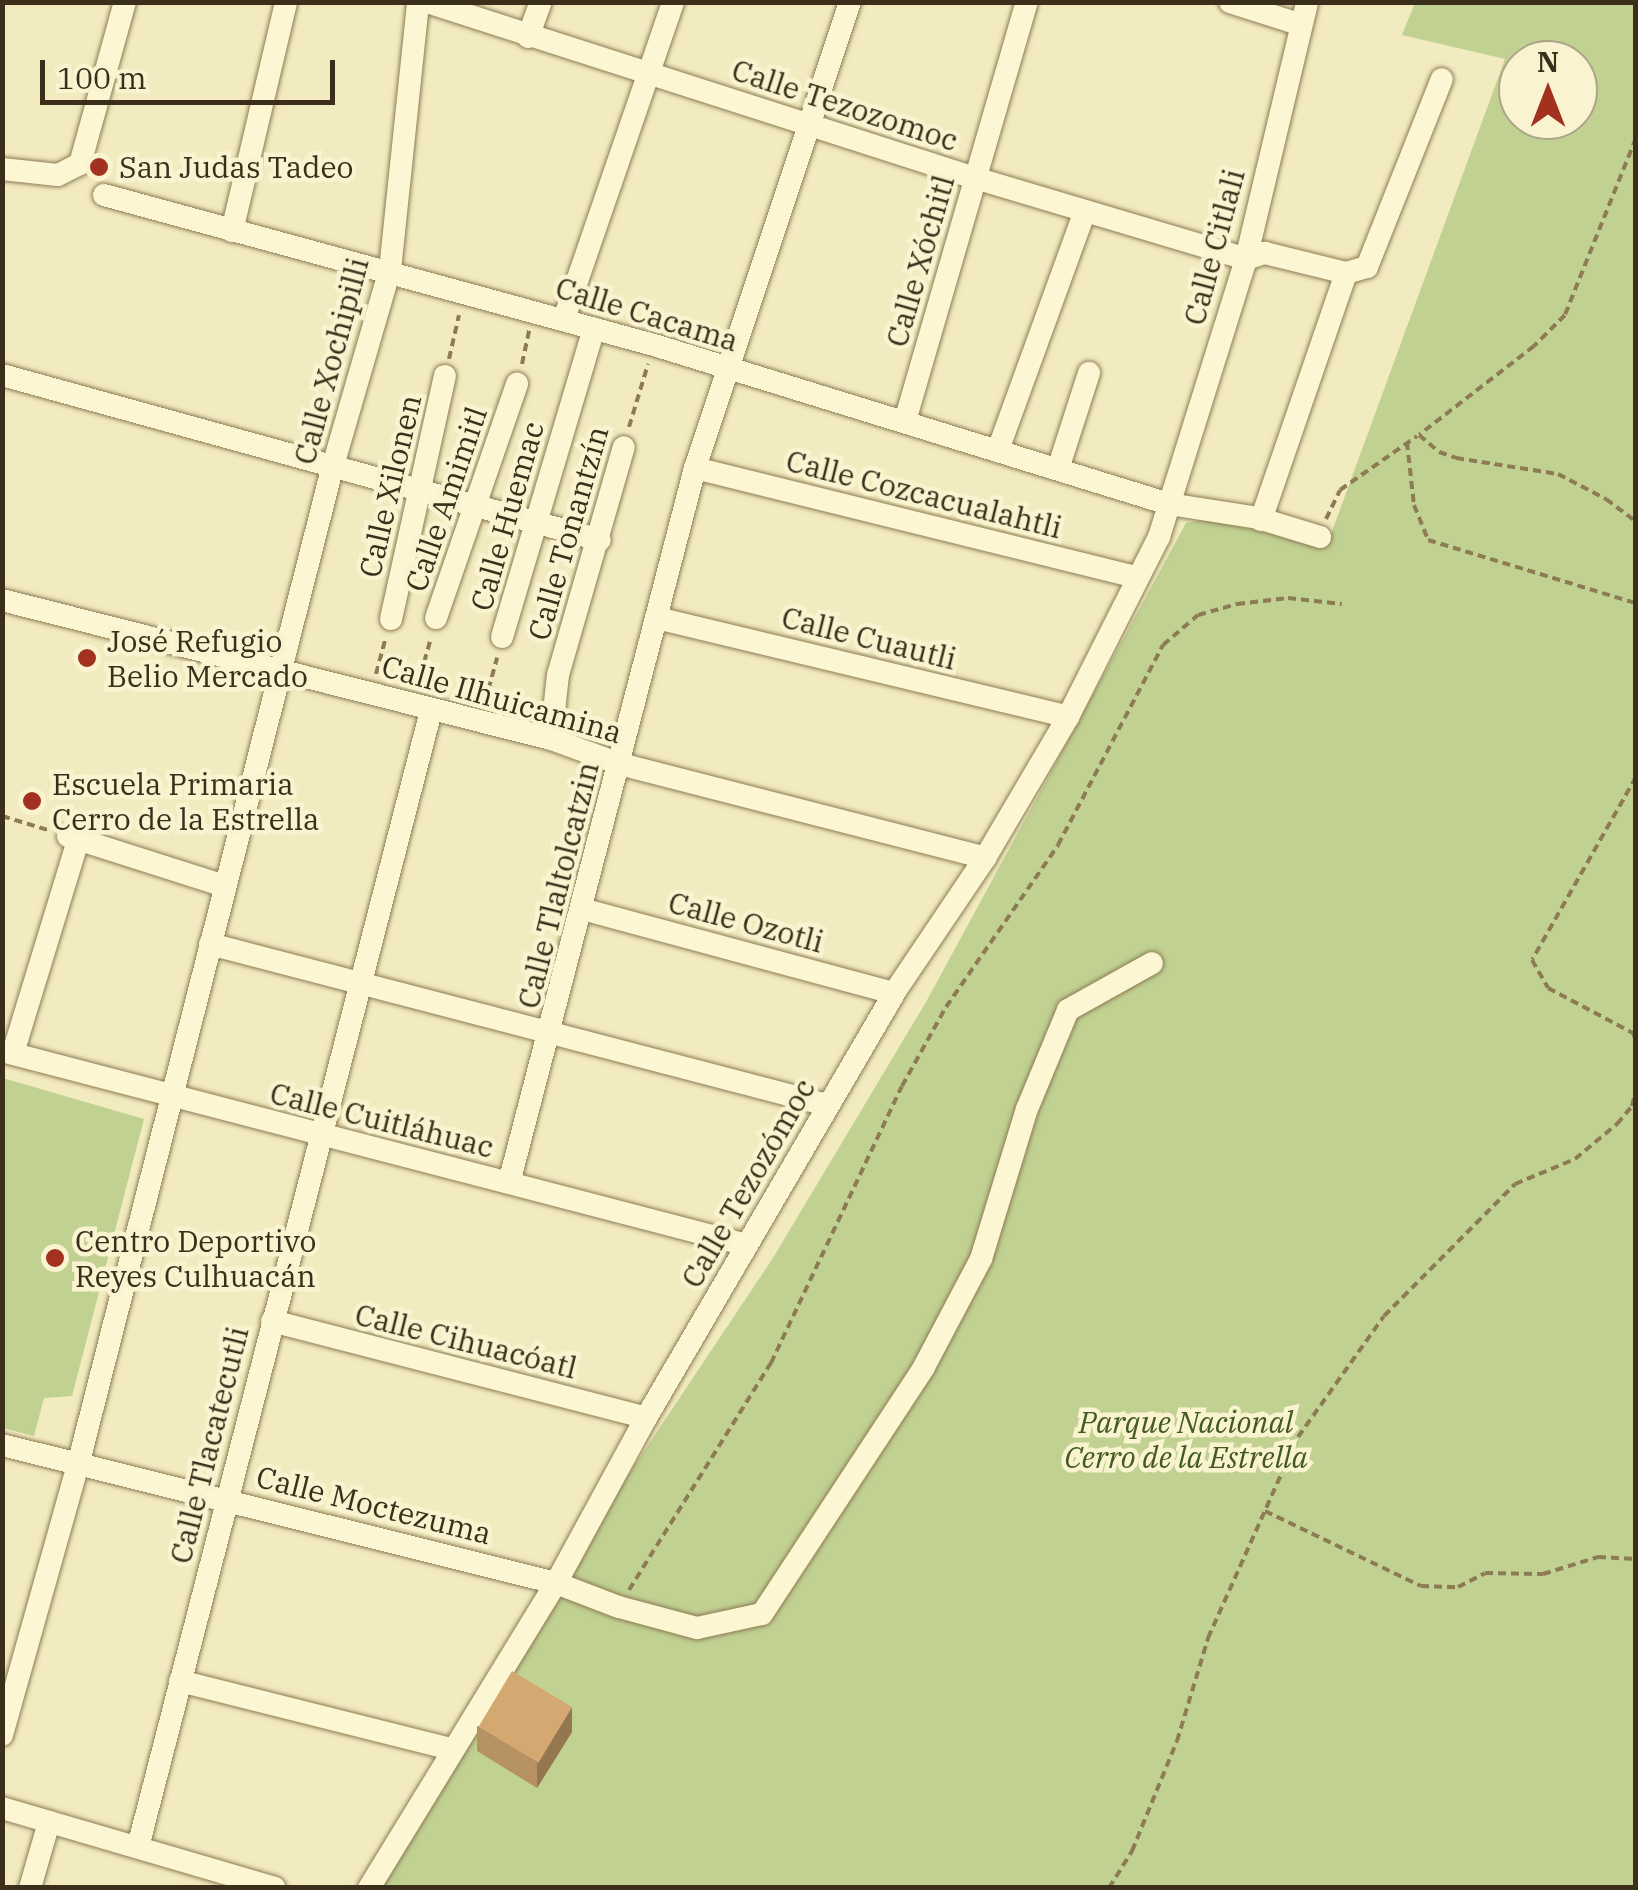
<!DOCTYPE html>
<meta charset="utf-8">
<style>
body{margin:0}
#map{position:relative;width:1638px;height:1890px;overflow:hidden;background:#f2ebbf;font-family:"IBM Plex Serif",serif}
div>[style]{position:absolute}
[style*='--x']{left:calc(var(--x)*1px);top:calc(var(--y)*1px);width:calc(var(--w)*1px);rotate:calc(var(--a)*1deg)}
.green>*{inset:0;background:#c0d192}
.path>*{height:4px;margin-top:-2px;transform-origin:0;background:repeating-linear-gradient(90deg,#8d7b55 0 8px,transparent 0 13px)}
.roads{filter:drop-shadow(0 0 2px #8d7b55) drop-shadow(0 0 2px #8d7b55)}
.minor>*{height:22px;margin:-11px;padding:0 11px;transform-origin:11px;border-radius:11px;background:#fcf6d3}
.wall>*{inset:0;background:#b69161}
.shaded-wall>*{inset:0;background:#94764f}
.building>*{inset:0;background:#d4a971;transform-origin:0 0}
.dots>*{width:28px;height:28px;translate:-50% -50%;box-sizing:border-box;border:5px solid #f9f3cf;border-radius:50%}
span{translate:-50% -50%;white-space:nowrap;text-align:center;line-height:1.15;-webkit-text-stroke:9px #f9f3cf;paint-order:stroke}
.street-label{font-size:30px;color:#3b2f1b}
.poi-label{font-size:30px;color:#3b2f1b}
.left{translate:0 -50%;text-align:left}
.park-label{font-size:30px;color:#425920;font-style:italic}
.frame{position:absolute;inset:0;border:5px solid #3b2f1b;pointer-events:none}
.north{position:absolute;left:1498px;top:40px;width:100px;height:100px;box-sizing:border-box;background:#f9f3cf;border:2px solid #ada587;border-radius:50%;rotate:0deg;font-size:28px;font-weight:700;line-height:40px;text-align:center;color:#3b2f1b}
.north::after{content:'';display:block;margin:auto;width:35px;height:45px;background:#a2321f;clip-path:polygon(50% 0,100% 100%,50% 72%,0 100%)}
.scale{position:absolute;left:40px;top:60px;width:295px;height:45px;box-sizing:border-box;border:5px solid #3b2f1b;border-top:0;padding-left:12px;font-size:30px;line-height:35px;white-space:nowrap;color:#3b2f1b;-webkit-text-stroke:8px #f9f3cf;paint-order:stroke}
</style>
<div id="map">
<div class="green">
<i style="clip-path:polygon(evenodd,1415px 3px,1635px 3px,1635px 1887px,374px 1888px,556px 1583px,773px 1258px,926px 1002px,1186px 523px,1220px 517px,1327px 545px,1505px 59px,1402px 35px,1415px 3px,1518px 60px,1578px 60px,1578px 120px,1518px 120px,1518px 60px)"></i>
<i style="clip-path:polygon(3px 1078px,144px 1119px,72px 1396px,44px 1398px,34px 1436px,3px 1428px)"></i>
</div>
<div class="path">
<i style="--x:1635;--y:2;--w:8;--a:83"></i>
<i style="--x:1636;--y:138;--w:191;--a:111.9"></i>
<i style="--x:1565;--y:315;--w:44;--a:135"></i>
<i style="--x:1534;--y:346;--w:145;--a:142.3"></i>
<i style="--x:1419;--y:435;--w:26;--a:40"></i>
<i style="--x:1439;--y:452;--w:18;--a:19"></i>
<i style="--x:1456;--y:458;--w:103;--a:8.9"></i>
<i style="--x:1558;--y:474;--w:54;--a:27.5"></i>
<i style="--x:1606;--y:499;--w:38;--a:37"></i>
<i style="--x:449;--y:359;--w:45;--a:-77.2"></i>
<i style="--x:522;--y:364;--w:35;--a:-78"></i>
<i style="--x:629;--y:427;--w:66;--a:-73.2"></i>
<i style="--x:1407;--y:442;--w:63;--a:83.7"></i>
<i style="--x:1414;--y:505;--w:38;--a:68"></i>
<i style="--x:1428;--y:540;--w:217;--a:16.9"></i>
<i style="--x:1326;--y:519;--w:32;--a:-64"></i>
<i style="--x:1340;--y:490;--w:94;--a:-35"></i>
<i style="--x:376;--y:674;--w:35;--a:-75"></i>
<i style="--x:417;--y:687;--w:51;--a:-74.1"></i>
<i style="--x:485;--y:702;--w:46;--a:-74.7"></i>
<i style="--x:1636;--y:777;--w:210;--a:119.6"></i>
<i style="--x:1532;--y:960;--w:32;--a:60"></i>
<i style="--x:1548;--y:988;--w:96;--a:27.9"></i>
<i style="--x:1633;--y:1033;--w:8;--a:67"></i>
<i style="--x:2;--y:816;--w:51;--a:17"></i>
<i style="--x:1265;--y:1511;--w:173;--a:25.7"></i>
<i style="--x:1421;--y:1586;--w:37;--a:2"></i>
<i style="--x:1458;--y:1587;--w:30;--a:-27"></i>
<i style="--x:1485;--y:1573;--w:58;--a:1"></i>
<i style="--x:1543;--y:1574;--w:58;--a:-17.2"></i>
<i style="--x:1598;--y:1557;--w:38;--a:3"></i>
<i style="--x:629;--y:1590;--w:268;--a:-58"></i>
<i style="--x:771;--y:1363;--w:306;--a:-64.7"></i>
<i style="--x:902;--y:1086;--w:90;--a:-60.9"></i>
<i style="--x:946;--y:1007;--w:197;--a:-55.3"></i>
<i style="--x:1058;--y:845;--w:226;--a:-62.3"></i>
<i style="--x:1163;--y:645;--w:46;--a:-40.6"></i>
<i style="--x:1198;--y:615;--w:41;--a:-15.8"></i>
<i style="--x:1237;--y:604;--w:51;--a:-6.7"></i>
<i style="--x:1288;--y:598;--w:54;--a:6.3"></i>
<i style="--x:1109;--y:1888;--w:44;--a:-58.1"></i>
<i style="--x:1132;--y:1851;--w:119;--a:-67.8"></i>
<i style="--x:1177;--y:1741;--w:108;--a:-73.2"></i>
<i style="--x:1208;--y:1638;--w:220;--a:-65.9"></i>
<i style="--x:1298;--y:1437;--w:148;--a:-54.6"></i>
<i style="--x:1384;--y:1316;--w:186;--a:-45.2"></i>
<i style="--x:1515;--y:1184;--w:65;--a:-22.6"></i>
<i style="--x:1575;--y:1159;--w:55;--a:-39.8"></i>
<i style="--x:1617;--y:1124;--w:23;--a:-50"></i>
<i style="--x:1632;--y:1106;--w:16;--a:-76"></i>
</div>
<div class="roads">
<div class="minor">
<i style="--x:427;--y:2;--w:576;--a:17.81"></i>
<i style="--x:975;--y:178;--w:283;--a:16.6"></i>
<i style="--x:1246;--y:259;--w:20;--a:-18"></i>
<i style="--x:1265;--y:253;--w:83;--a:13.9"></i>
<i style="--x:1346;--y:273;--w:22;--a:-16"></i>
<i style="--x:1367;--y:267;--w:202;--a:-68.3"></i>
<i style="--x:1230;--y:2;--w:72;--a:17.7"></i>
<i style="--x:528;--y:37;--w:37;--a:-70"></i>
<i style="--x:2;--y:169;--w:56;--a:6.1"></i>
<i style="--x:58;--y:175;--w:25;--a:-27"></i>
<i style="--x:80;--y:164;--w:168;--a:-74.5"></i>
<i style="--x:104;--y:195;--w:570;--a:15.26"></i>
<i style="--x:654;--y:345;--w:539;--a:17.16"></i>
<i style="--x:1169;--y:504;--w:90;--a:8.9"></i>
<i style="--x:1258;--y:518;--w:65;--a:17"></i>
<i style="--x:232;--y:231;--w:235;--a:-76.7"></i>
<i style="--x:564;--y:319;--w:335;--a:-71"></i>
<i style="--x:2;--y:375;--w:620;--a:15.43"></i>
<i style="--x:905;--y:421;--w:436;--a:-73.8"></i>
<i style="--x:998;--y:450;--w:254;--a:-70"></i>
<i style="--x:695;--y:468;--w:456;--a:13.9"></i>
<i style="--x:1058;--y:469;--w:101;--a:-72.1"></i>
<i style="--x:1261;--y:520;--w:261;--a:-71"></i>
<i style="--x:2;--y:600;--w:566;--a:14.21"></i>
<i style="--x:551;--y:739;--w:73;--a:19.9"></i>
<i style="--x:620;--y:764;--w:377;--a:14.4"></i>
<i style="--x:436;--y:618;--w:248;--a:-70.9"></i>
<i style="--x:657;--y:618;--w:423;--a:13.5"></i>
<i style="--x:391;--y:619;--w:249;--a:-77.5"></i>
<i style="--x:502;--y:637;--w:322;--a:-73.4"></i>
<i style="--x:551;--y:739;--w:64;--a:-83.8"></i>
<i style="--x:558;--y:675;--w:237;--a:-73.9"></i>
<i style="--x:68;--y:836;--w:165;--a:17.7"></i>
<i style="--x:582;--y:909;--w:323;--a:15.1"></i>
<i style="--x:210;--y:944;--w:638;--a:14.62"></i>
<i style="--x:2;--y:1051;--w:770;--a:14.6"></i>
<i style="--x:13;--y:1053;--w:223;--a:-73"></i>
<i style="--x:509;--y:1183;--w:739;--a:-75.42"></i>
<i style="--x:695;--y:468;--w:491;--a:-71.6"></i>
<i style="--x:272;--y:1321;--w:386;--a:14.5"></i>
<i style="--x:2;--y:1445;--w:571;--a:13.99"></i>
<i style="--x:556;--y:1583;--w:67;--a:20.9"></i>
<i style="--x:619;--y:1607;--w:81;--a:15.1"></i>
<i style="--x:697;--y:1628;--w:66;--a:-12.2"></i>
<i style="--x:762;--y:1614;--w:295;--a:-56.7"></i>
<i style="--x:924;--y:1367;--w:122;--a:-62.2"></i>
<i style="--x:981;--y:1259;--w:157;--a:-73"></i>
<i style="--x:1027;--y:1109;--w:107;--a:-67.5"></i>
<i style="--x:1068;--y:1010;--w:96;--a:-29.2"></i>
<i style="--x:180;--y:1681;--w:279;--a:14.1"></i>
<i style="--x:2;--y:1735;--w:280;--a:-74.3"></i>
<i style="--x:78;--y:1465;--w:1028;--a:-75.69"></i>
<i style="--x:332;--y:469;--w:207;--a:-73.8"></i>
<i style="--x:390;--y:270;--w:269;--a:-84"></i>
<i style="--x:2;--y:1808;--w:284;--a:16.3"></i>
<i style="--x:138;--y:1847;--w:1173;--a:-75.54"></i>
<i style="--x:30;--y:1888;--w:69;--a:-73.9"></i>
<i style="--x:369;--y:1888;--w:358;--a:-58.5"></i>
<i style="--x:556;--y:1583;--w:188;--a:-61.4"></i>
<i style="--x:646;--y:1418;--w:492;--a:-59.7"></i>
<i style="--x:894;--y:993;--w:163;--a:-56"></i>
<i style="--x:985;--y:858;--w:164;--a:-59.5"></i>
<i style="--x:1068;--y:717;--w:202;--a:-63.2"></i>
<i style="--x:1159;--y:537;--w:291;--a:-72.6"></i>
<i style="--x:1246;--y:259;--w:264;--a:-76.6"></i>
</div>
</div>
<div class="wall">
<i style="clip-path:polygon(477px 1726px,572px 1732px,537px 1788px,477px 1751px)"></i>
</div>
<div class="shaded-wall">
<i style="clip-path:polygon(572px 1707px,572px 1732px,537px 1788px,537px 1763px)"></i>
</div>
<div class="building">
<i style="left:512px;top:1671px;width:70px;height:65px;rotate:31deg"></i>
</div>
<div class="dots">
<i style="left:99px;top:167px;background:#a2321f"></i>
<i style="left:87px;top:658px;background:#a2321f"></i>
<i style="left:32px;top:801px;background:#a2321f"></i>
<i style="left:55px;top:1258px;background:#a2321f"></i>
</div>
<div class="street-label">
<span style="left:845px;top:105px;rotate:18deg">Calle Tezozomoc</span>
<span style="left:1214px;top:247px;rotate:-75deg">Calle Citlali</span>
<span style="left:920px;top:261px;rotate:-74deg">Calle Xóchitl</span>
<span style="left:647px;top:314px;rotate:17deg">Calle Cacama</span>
<span style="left:331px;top:361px;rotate:-75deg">Calle Xochipilli</span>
<span style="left:390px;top:486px;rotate:-77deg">Calle Xilonen</span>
<span style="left:924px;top:494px;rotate:14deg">Calle Cozcacualahtli</span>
<span style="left:446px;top:499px;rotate:-71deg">Calle Amimitl</span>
<span style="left:507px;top:516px;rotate:-74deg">Calle Huemac</span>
<span style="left:568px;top:533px;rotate:-74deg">Calle Tonantzín</span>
<span style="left:869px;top:638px;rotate:14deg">Calle Cuautli</span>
<span style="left:502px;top:699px;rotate:16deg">Calle Ilhuicamina</span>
<span style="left:558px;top:885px;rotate:-76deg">Calle Tlaltolcatzin</span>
<span style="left:746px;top:922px;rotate:15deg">Calle Ozotli</span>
<span style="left:382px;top:1120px;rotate:14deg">Calle Cuitláhuac</span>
<span style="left:748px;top:1183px;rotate:-60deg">Calle Tezozómoc</span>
<span style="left:466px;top:1341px;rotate:14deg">Calle Cihuacóatl</span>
<span style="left:209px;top:1445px;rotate:-76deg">Calle Tlacatecutli</span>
<span style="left:374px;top:1505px;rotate:14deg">Calle Moctezuma</span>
</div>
<div class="poi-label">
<span class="left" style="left:119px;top:167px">San Judas Tadeo</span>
<span class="left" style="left:107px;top:658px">José Refugio<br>Belio Mercado</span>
<span class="left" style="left:52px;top:801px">Escuela Primaria<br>Cerro de la Estrella</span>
<span class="left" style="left:75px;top:1258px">Centro Deportivo<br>Reyes Culhuacán</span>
</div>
<div class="park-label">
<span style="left:1186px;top:1439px">Parque Nacional<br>Cerro de la Estrella</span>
</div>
<div class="frame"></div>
<div class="north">N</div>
<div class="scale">100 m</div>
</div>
